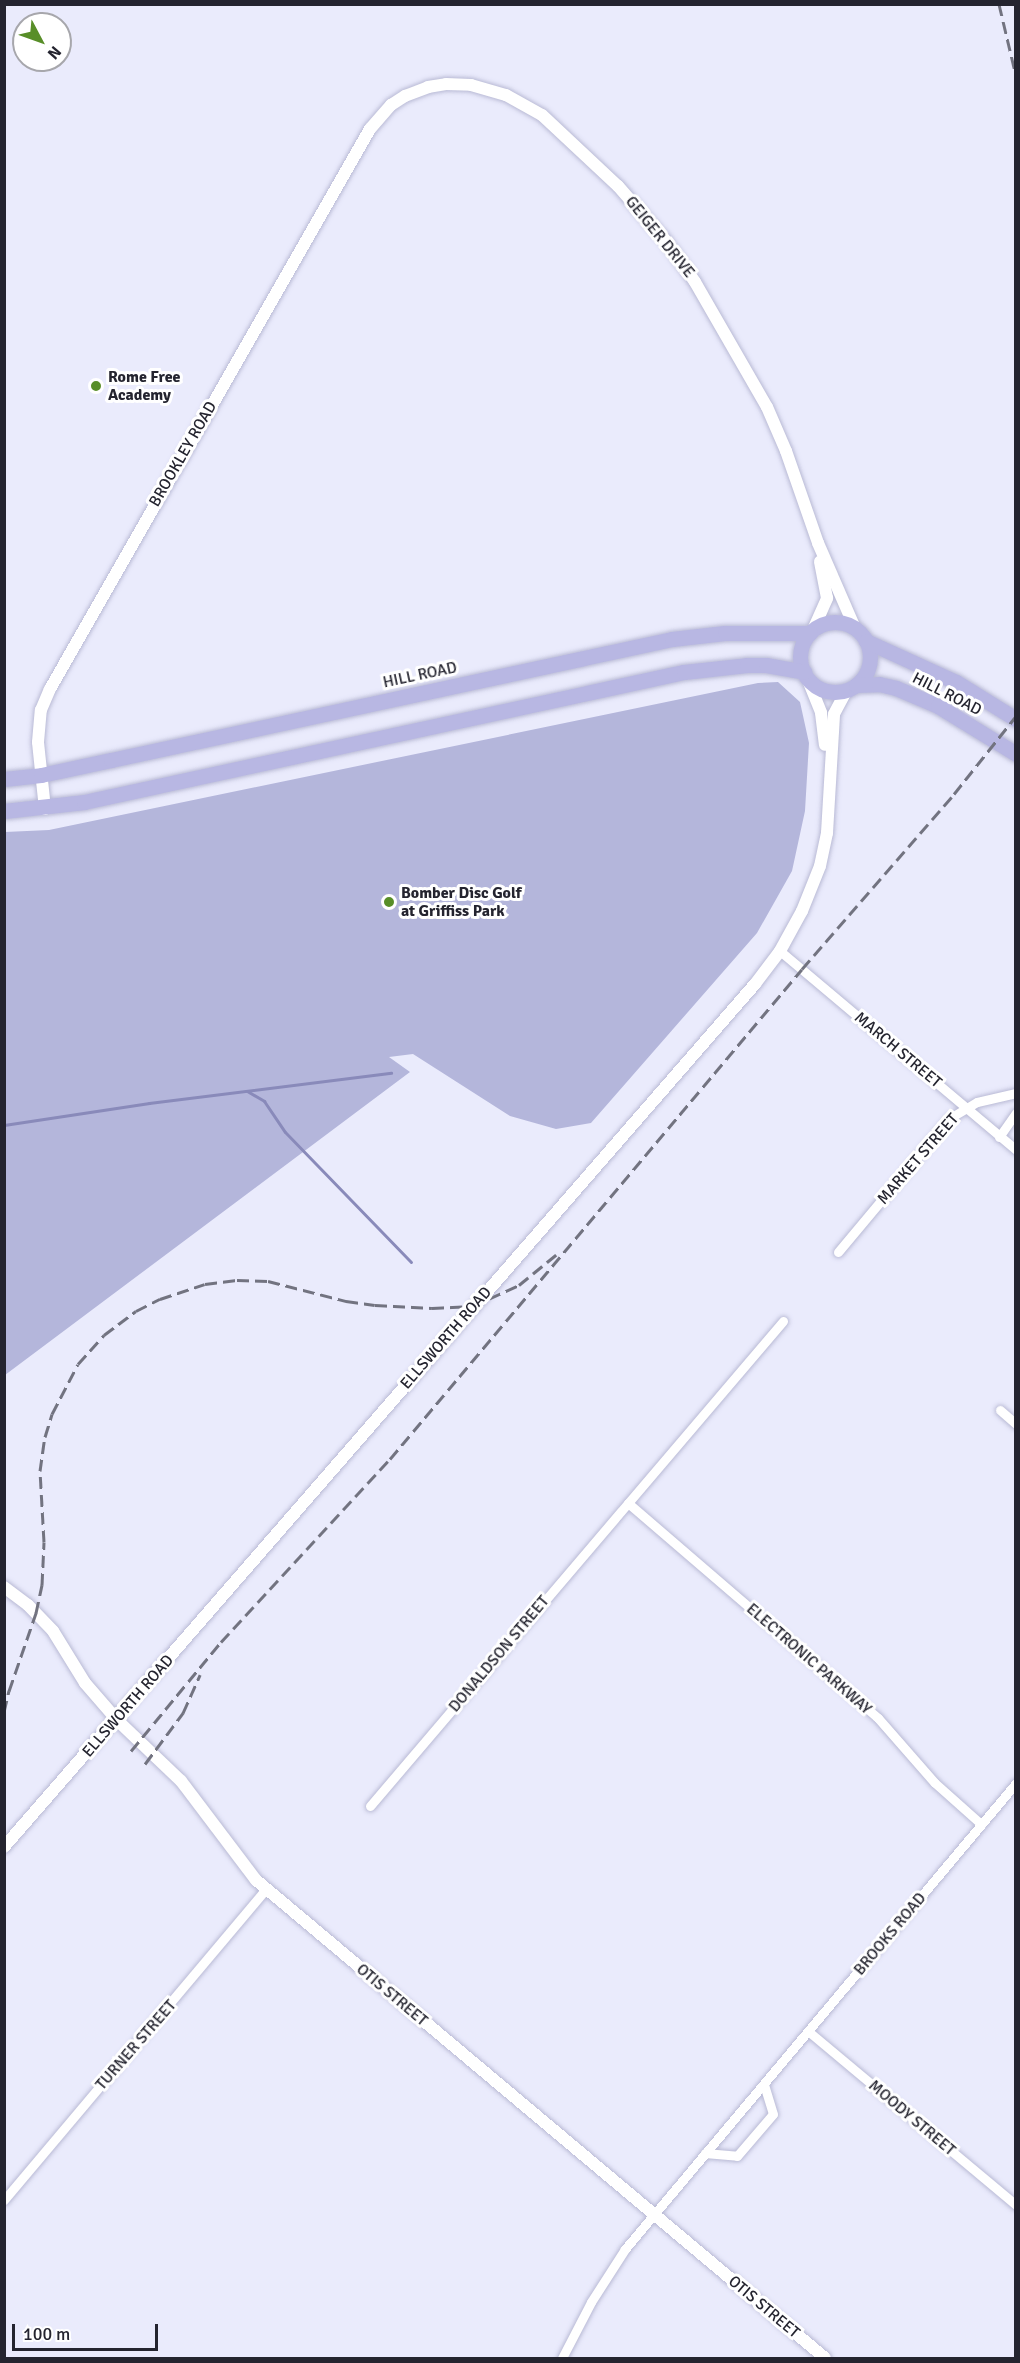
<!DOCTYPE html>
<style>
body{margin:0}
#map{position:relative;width:1020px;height:2363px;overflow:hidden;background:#eaebfc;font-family:Signika,sans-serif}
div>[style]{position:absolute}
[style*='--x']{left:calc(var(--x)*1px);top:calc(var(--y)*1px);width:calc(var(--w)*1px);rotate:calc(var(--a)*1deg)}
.green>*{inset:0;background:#b4b6db}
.stream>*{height:3px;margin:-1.5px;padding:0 1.5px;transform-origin:1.5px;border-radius:1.5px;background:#898aba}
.roads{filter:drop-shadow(0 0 2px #b9bad5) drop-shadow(0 0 2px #b9bad5)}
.minor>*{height:9px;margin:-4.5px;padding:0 4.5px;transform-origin:4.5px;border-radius:4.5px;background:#fff}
.tertiary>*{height:12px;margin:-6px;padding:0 6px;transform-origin:6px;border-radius:6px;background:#fff}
.primary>*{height:15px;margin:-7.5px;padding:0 7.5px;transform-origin:7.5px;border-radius:7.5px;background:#b8b7e3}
.primary>.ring{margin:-7.5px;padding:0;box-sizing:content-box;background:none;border:15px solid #b8b7e3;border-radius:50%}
.rail>*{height:3px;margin-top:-1.5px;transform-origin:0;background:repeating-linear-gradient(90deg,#727380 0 12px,transparent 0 18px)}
.dots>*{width:16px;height:16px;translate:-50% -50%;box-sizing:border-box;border:3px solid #fff;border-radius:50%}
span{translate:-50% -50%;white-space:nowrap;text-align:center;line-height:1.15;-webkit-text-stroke:6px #fff;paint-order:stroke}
.street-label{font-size:16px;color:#24242f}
.poi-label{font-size:16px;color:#24242f;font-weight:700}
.left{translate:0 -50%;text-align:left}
.frame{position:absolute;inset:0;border:6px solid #24242f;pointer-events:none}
.north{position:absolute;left:12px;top:12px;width:60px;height:60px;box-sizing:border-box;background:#fff;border:2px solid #a7a7ac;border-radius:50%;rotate:131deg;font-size:16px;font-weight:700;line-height:24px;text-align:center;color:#24242f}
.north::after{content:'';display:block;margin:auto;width:21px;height:27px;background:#588e28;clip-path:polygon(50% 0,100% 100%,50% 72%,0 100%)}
.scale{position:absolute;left:12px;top:2324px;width:146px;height:27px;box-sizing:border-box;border:3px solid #24242f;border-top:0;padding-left:8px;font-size:18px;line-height:21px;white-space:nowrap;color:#24242f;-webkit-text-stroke:4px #fff;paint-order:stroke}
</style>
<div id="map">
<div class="green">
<i style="clip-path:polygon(778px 682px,800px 702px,809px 743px,805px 811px,792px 871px,757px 933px,591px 1123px,556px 1129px,510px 1116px,413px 1054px,389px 1057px,410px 1072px,5px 1375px,5px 832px,49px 830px,758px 683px)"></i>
</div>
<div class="stream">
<i style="--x:247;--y:1091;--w:20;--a:30"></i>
<i style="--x:264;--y:1101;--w:37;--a:56"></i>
<i style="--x:285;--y:1132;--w:181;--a:45.9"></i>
<i style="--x:4;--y:1125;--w:147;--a:-8.6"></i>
<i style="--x:149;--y:1103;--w:244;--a:-7.1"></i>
</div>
<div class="roads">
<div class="minor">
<i style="--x:780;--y:951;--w:309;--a:40.1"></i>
<i style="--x:999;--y:1137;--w:29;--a:-55"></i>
<i style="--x:838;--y:1252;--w:175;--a:-50.1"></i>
<i style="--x:950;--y:1118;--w:31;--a:-31"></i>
<i style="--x:977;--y:1102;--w:40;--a:-13"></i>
<i style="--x:1000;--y:1410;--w:21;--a:41"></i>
<i style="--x:628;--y:1503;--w:330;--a:40.7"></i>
<i style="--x:878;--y:1718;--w:86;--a:48.8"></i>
<i style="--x:935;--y:1783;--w:62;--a:41.7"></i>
<i style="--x:370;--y:1806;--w:637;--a:-49.58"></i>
<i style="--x:808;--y:2031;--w:271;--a:39.9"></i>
<i style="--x:705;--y:2153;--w:32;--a:5"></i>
<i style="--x:737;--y:2156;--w:55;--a:-49.4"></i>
<i style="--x:773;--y:2114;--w:31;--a:-107"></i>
<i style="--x:4;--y:2200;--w:407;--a:-49.9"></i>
<i style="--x:562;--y:2358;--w:63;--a:-62.6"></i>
<i style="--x:591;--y:2302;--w:63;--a:-57.3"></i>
<i style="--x:625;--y:2249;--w:608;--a:-50"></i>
</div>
<div class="tertiary">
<i style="--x:813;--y:630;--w:35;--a:-66"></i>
<i style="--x:827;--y:598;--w:37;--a:-101"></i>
<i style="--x:808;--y:680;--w:35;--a:68"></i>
<i style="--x:821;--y:713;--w:32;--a:83"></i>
<i style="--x:45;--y:809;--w:67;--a:-96"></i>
<i style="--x:38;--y:742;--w:32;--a:-85"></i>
<i style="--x:41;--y:710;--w:23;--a:-67"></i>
<i style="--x:50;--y:689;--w:645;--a:-60.26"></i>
<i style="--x:370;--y:129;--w:32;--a:-49"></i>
<i style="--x:391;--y:105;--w:17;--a:-33"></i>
<i style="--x:405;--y:96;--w:25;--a:-21"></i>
<i style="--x:428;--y:87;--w:18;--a:-9"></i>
<i style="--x:446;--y:84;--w:25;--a:2"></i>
<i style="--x:471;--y:85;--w:36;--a:16"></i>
<i style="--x:506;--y:95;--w:41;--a:29.1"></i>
<i style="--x:542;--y:115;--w:104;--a:43.1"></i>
<i style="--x:618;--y:186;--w:73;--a:48.9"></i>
<i style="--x:666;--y:241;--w:50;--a:54.7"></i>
<i style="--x:695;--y:282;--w:144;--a:60.1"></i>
<i style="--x:767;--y:407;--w:48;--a:66.6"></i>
<i style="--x:786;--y:451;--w:97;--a:70.8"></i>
<i style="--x:818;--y:543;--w:93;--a:66.5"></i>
<i style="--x:4;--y:1587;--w:30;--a:37"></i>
<i style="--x:28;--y:1605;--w:36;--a:46"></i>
<i style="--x:53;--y:1631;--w:61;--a:58.4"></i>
<i style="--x:85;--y:1683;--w:49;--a:49.1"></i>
<i style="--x:117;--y:1720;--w:88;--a:43.6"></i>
<i style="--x:181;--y:1781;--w:124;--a:52.9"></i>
<i style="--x:256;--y:1880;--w:743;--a:40.03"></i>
<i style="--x:4;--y:1847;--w:1144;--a:-48.97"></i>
<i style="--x:755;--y:984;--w:41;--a:-52.9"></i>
<i style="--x:780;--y:951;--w:46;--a:-61.2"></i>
<i style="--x:802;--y:911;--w:48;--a:-68.2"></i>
<i style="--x:820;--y:866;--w:34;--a:-78"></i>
<i style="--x:827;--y:833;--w:119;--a:-86.6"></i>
<i style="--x:834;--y:714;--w:27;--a:-62"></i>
</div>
<div class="primary">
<i class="ring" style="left:800px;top:622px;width:55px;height:55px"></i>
<i style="--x:866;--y:641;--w:99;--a:24.5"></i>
<i style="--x:956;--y:682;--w:70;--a:31.7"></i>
<i style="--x:856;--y:685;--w:23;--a:-2"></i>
<i style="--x:879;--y:684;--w:17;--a:13"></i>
<i style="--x:896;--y:688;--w:46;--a:23.2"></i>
<i style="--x:938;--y:706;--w:92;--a:31.6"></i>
<i style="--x:4;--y:779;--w:37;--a:-6"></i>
<i style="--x:41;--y:775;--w:72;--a:-12.1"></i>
<i style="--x:111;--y:760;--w:574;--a:-12.17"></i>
<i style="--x:672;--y:639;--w:53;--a:-6.5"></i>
<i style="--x:725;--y:633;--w:85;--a:0"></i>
<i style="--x:4;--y:811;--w:81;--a:-6.4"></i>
<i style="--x:84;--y:802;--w:614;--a:-12.23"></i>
<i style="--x:684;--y:672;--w:63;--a:-6.3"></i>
<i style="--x:747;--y:665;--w:19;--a:0"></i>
<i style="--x:766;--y:665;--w:39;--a:10"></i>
</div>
</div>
<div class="rail">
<i style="--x:999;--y:4;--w:74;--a:76.7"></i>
<i style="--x:4;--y:1712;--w:22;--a:-77"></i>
<i style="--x:9;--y:1691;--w:83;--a:-70.9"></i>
<i style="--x:36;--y:1613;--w:29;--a:-78"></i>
<i style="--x:42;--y:1585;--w:43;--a:-87.3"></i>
<i style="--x:44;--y:1542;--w:71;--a:-93.2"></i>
<i style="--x:40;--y:1471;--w:34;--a:-82"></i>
<i style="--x:45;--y:1437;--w:24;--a:-73"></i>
<i style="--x:52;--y:1414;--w:56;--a:-62.5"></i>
<i style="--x:78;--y:1364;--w:39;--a:-48"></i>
<i style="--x:104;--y:1335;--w:40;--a:-37"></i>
<i style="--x:136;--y:1311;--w:27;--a:-27"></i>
<i style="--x:160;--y:1299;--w:47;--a:-18.4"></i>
<i style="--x:205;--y:1284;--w:32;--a:-7"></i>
<i style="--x:237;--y:1280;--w:31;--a:2"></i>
<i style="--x:268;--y:1281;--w:81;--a:14.4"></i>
<i style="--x:346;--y:1301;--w:29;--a:8"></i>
<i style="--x:375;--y:1305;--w:57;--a:3"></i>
<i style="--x:432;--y:1308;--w:41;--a:-2.8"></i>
<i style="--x:473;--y:1306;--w:51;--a:-24.5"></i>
<i style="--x:519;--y:1285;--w:49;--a:-39.2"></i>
<i style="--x:131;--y:1751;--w:141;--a:-50.5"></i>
<i style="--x:221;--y:1642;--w:249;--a:-47.3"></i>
<i style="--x:390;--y:1459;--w:640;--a:-49.94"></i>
<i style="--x:802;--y:969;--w:232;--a:-49"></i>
<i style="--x:954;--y:794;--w:100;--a:-51.5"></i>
<i style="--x:145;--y:1764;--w:64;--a:-53.3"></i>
<i style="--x:183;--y:1713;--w:42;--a:-65.9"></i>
</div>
<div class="dots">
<i style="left:96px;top:386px;background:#588e28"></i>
<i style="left:389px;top:902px;background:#588e28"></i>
</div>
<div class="street-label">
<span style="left:660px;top:237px;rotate:51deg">GEIGER DRIVE</span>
<span style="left:183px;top:454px;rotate:-60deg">BROOKLEY ROAD</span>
<span style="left:420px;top:675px;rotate:-12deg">HILL ROAD</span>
<span style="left:947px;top:694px;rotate:27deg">HILL ROAD</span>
<span style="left:898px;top:1050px;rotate:40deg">MARCH STREET</span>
<span style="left:918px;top:1159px;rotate:-49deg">MARKET STREET</span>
<span style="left:446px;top:1338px;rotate:-49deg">ELLSWORTH ROAD</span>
<span style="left:499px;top:1654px;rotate:-50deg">DONALDSON STREET</span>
<span style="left:809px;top:1659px;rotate:41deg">ELECTRONIC PARKWAY</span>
<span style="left:128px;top:1706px;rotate:-49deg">ELLSWORTH ROAD</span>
<span style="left:890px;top:1934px;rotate:-50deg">BROOKS ROAD</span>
<span style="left:392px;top:1995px;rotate:40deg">OTIS STREET</span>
<span style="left:136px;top:2045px;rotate:-49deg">TURNER STREET</span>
<span style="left:912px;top:2118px;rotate:40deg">MOODY STREET</span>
<span style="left:764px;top:2307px;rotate:40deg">OTIS STREET</span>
</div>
<div class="poi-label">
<span class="left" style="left:108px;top:386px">Rome Free<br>Academy</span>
<span class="left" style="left:401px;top:902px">Bomber Disc Golf<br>at Griffiss Park</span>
</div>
<div class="frame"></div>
<div class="north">N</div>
<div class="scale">100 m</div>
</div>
